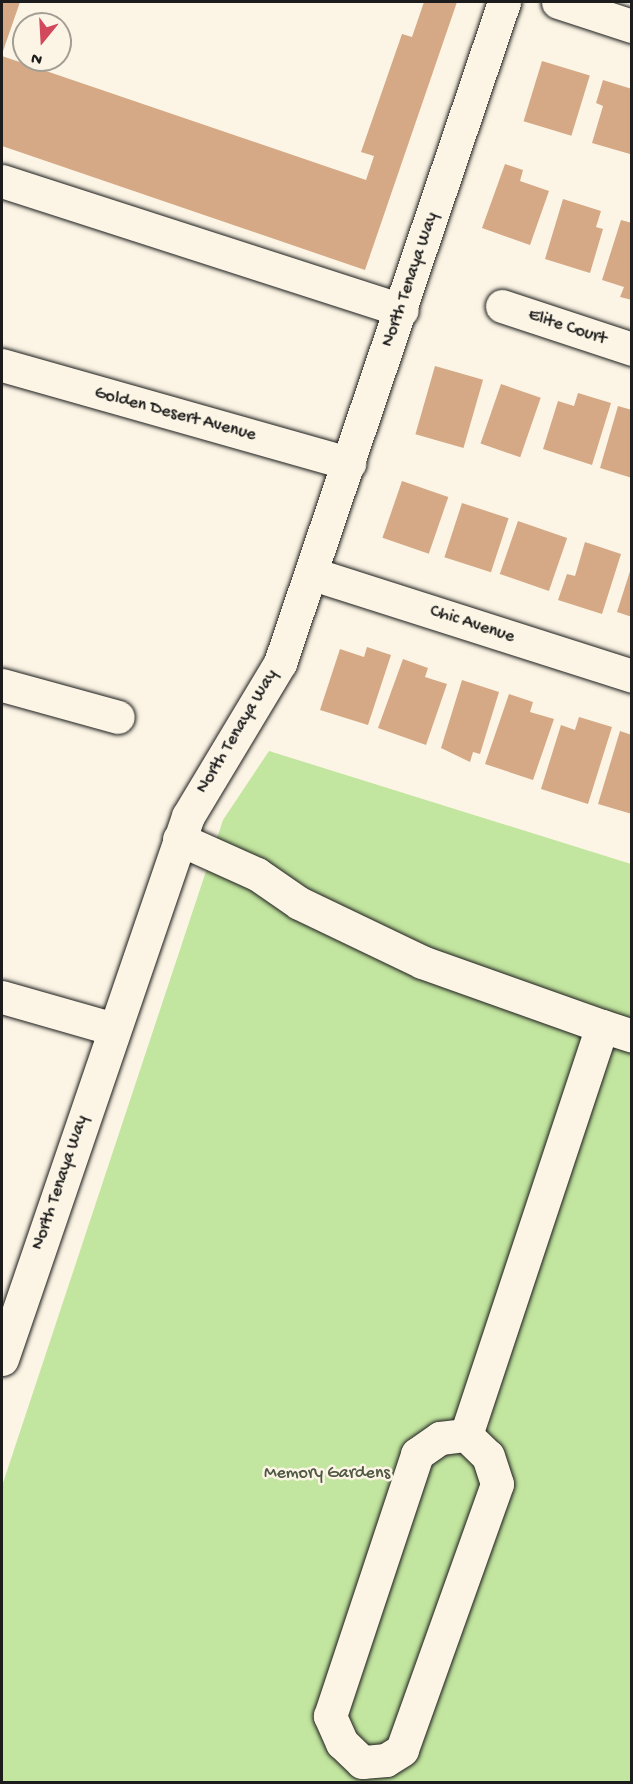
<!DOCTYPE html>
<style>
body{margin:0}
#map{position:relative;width:633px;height:1784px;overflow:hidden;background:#fcf5e5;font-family:"Gochi Hand",sans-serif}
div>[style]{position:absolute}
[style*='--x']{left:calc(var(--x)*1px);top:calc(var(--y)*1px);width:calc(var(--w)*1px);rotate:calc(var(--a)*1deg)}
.green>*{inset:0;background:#c2e59f}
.building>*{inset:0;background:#d5a986;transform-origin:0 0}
.roads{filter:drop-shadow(0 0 2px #1c1c1c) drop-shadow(0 0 2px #1c1c1c)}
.minor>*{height:33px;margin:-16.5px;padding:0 16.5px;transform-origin:16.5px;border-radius:16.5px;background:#fcf5e5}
.major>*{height:33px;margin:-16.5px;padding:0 16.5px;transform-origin:16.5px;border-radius:16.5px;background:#fcf5e5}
span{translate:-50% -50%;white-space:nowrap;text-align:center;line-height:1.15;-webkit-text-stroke:5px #fcf5e5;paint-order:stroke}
.street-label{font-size:18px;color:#1c1c1c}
.park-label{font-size:18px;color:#4e5843}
.frame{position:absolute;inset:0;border:3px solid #1c1c1c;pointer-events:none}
.north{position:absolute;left:12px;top:12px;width:60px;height:60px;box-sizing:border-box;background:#fcf5e5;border:2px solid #a29e95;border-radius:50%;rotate:198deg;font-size:16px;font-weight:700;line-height:24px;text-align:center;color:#1c1c1c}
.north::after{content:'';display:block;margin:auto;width:21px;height:27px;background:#d1495b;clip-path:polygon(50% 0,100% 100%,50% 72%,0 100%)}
</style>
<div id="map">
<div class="green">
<i style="clip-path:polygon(269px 751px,631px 864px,631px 1782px,2px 1782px,2px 1486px,223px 820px)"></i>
</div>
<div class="building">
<i style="clip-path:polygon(2px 2px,20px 2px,2px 54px)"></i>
<i style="clip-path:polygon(424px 2px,457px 2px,365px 270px,2px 146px,2px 56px,366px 180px,374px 156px,361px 152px,402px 34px,412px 37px)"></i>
<i style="left:542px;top:61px;width:50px;height:63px;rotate:17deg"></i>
<i style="clip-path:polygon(603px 80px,632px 89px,630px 154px,592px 143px,603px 106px,596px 103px)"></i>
<i style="clip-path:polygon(505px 164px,523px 170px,520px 181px,549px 191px,530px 245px,482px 228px)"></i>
<i style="clip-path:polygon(563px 199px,601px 211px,596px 227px,603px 229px,590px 273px,545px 259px)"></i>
<i style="clip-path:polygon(621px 220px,632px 223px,632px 300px,620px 297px,624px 287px,602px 280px)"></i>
<i style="left:435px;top:366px;width:50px;height:71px;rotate:16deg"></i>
<i style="left:501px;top:384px;width:42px;height:63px;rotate:19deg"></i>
<i style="clip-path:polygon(578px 393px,611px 403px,592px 465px,543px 449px,558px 401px,574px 406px)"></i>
<i style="clip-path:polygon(618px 406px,632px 410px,632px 478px,600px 468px)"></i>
<i style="left:402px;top:481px;width:49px;height:60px;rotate:19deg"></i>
<i style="left:462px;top:503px;width:49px;height:57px;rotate:18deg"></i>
<i style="left:518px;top:521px;width:52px;height:56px;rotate:19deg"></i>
<i style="clip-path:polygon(585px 542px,621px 554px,602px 614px,558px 600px,567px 574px,575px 576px)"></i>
<i style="clip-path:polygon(631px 568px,632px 568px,632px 617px,617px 612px)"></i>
<i style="clip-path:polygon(367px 647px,391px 655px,368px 725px,320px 710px,340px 649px,364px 657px)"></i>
<i style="clip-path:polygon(403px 659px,428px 668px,425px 677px,447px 684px,426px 745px,378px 728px)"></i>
<i style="clip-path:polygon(462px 680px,499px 692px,480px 754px,473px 752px,470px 762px,441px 748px)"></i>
<i style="clip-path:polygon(509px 694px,533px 702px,530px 712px,554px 719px,533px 780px,485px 764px)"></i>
<i style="clip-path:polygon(579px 717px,612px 727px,588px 804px,541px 789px,561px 725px,575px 730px)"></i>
<i style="clip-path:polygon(620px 731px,632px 735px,632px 814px,598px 804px)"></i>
</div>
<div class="roads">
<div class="minor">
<i style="--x:558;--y:2;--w:78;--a:18"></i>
<i style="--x:2;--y:181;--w:420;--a:17.9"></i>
<i style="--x:502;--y:306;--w:137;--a:18.3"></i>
<i style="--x:2;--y:365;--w:361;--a:15.8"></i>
<i style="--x:313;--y:574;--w:335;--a:17.7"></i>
<i style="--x:2;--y:685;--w:120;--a:15.4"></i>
<i style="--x:179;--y:839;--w:85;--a:24.2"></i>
<i style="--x:257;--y:874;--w:51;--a:34.6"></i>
<i style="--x:299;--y:903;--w:136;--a:25.6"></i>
<i style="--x:422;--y:962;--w:191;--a:19.6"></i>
<i style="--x:2;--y:997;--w:116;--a:15.9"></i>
<i style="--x:466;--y:1435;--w:30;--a:44"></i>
<i style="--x:488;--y:1456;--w:29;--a:72"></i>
<i style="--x:497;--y:1484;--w:282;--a:109.7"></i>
<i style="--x:402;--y:1750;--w:19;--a:148"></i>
<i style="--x:386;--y:1760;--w:24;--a:175"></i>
<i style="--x:362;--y:1762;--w:28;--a:-136"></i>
<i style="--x:342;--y:1743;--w:30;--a:-114"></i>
<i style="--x:330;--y:1716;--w:276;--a:-71.6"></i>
<i style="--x:417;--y:1454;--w:28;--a:-35"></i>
<i style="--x:440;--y:1438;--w:26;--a:-7"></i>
<i style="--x:466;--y:1435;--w:431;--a:-71.6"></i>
<i style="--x:602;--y:1026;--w:32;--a:18"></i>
</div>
<div class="major">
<i style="--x:2;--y:1359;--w:574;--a:-71.09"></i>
<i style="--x:188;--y:816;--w:179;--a:-59"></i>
<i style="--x:280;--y:663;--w:698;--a:-71.28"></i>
</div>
</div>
<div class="street-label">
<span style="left:411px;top:280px;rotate:-71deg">North Tenaya Way</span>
<span style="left:567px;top:328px;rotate:18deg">Elite Court</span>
<span style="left:175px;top:415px;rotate:15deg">Golden Desert Avenue</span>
<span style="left:472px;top:625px;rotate:18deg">Chic Avenue</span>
<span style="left:238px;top:732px;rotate:-59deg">North Tenaya Way</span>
<span style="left:61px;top:1183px;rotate:-71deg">North Tenaya Way</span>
</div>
<div class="park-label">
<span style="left:327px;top:1474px">Memory Gardens</span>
</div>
<div class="frame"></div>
<div class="north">N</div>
</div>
